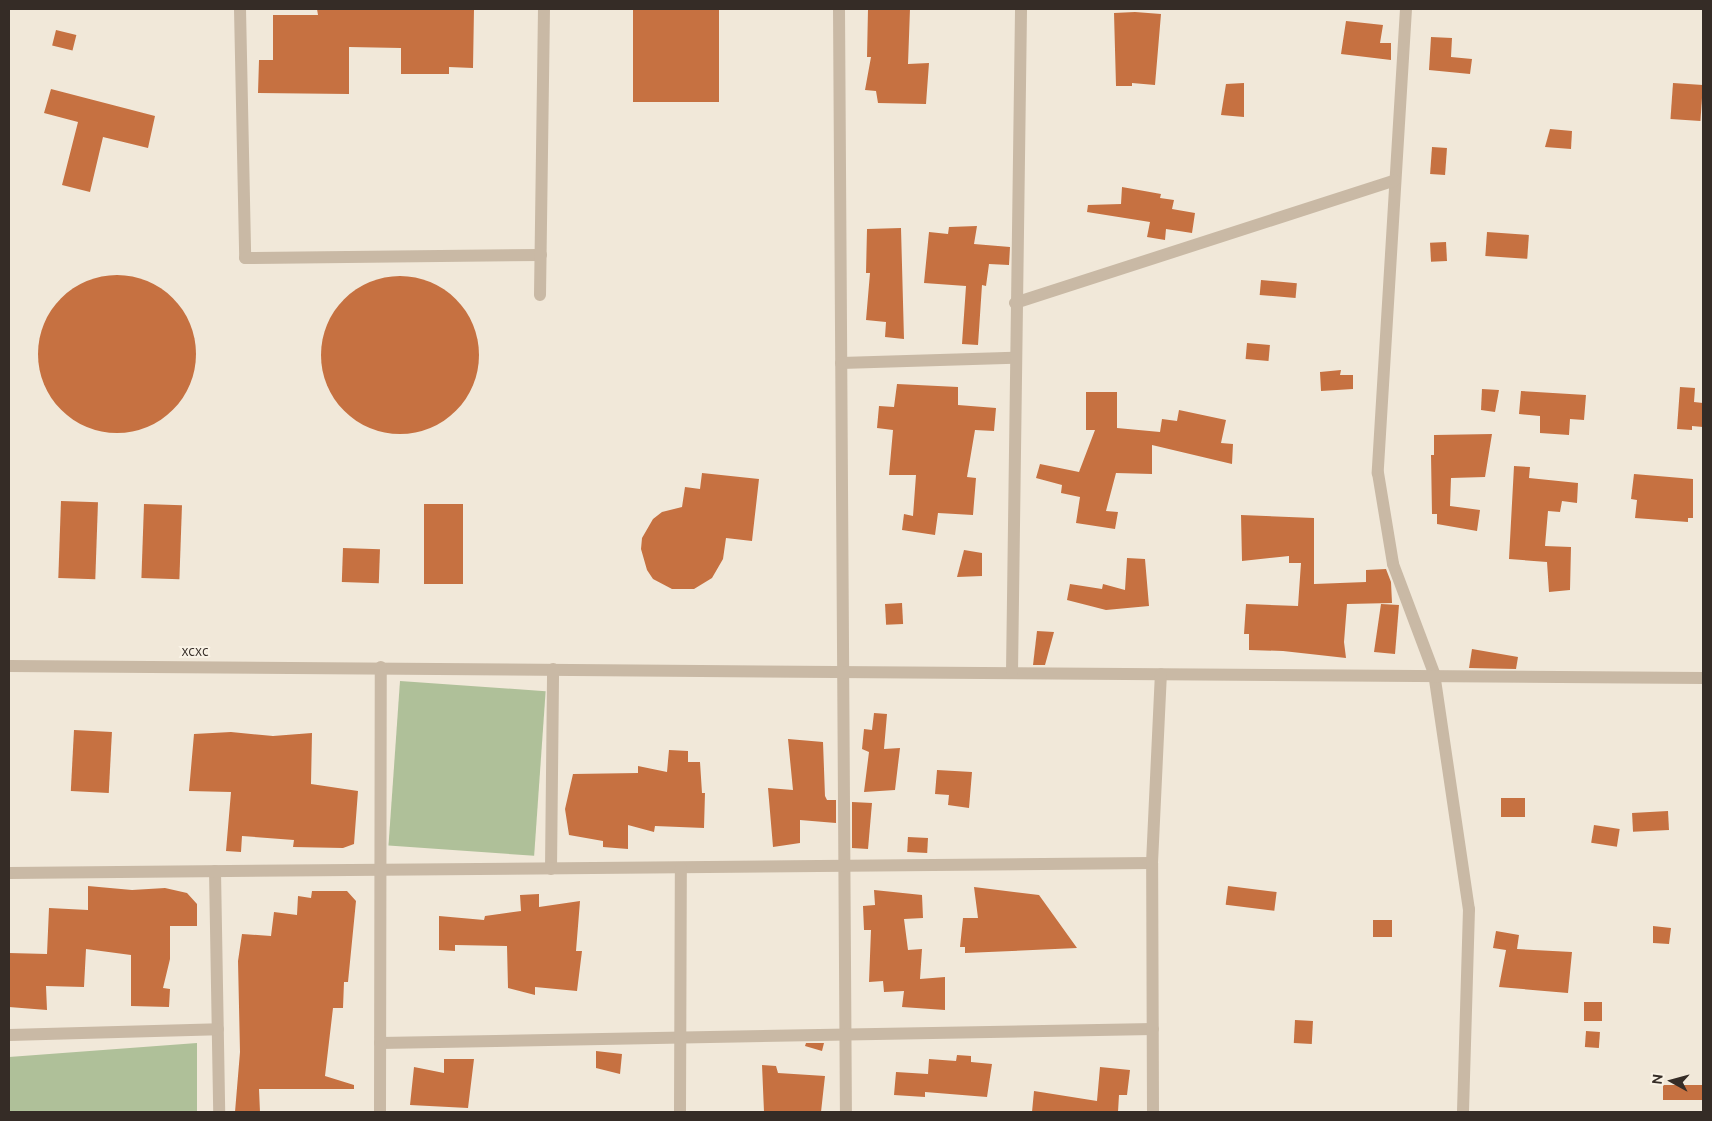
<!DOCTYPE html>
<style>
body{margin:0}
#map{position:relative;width:1712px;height:1121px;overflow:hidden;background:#f1e8d9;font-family:Ubuntu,sans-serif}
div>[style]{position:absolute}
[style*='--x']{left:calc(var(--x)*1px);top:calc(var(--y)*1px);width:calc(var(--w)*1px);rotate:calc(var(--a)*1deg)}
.green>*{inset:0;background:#afc099;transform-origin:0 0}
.building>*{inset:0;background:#c67141;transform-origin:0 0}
.round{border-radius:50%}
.minor>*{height:12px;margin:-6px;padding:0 6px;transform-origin:6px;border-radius:6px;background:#c9b9a5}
span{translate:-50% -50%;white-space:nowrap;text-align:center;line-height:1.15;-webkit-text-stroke:4px #f9f2e5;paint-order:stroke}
.street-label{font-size:14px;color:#352c26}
.frame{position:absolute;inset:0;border:10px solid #352c26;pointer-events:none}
.north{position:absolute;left:1647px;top:1056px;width:50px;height:50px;-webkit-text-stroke:4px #f9f2e5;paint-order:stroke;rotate:277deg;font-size:14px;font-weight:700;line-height:20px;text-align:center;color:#352c26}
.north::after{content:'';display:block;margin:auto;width:18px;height:22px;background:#352c26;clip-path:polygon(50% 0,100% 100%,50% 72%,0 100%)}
</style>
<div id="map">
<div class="green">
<i style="left:400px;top:681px;width:146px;height:165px;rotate:4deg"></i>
<i style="clip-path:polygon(197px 1043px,197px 1112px,9px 1112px,9px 1057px)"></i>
</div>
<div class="building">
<i style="clip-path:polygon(317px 9px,474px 9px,473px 68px,449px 67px,449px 74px,401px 74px,401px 48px,349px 47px,349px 94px,258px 93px,259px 60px,273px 60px,273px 15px,318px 15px)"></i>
<i style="left:633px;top:9px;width:86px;height:93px"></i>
<i style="clip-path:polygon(868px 9px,910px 9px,908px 64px,929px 63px,926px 104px,878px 103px,876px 91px,865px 90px,871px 57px,867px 57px)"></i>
<i style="clip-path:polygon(1135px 12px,1161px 14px,1155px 85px,1132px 83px,1132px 86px,1116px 86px,1114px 13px)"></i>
<i style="clip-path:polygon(1346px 21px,1383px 25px,1380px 43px,1391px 43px,1391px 60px,1341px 54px)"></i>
<i style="left:56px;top:30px;width:21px;height:16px;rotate:14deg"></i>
<i style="clip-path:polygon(1431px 37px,1452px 38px,1451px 57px,1472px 59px,1470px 74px,1429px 70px)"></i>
<i style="clip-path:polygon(1244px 83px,1244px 117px,1221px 115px,1226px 84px)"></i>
<i style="left:1673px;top:83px;width:30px;height:36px;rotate:4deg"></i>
<i style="clip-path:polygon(51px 89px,155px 116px,148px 148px,103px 137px,90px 192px,62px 185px,78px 122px,44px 113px)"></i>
<i style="clip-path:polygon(1550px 129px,1572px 131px,1571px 149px,1545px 147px)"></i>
<i style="left:1432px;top:147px;width:15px;height:27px;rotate:4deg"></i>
<i style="clip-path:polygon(1122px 187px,1161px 194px,1160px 198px,1174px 200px,1172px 209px,1195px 213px,1192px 233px,1166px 229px,1165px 240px,1147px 237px,1150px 222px,1087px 212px,1088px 205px,1121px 204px)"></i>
<i style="clip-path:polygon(977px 226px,974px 244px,1010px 247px,1009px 265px,989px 264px,986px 286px,982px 285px,978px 345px,962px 344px,966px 286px,924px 283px,929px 232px,948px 234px,949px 227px)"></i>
<i style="clip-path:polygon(901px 228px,904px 339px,885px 337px,886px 322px,866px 320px,870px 273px,866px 273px,867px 229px)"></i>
<i style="left:1487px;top:232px;width:42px;height:24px;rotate:4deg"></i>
<i style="left:1446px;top:242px;width:19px;height:16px;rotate:87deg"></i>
<i class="round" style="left:38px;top:275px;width:158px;height:158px"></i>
<i class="round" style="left:321px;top:276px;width:158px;height:158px"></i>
<i style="left:1261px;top:280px;width:36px;height:15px;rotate:5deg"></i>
<i style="left:1247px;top:343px;width:23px;height:16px;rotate:5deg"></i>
<i style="clip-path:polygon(1341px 370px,1340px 375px,1353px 375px,1353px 389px,1321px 391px,1320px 372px)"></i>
<i style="clip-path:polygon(897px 384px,958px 387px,958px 405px,996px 408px,994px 431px,975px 430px,967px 477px,976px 478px,973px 515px,938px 513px,935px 535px,902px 530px,904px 514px,913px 516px,916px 475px,889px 475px,893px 430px,877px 428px,879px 406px,894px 407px)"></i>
<i style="clip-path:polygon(1680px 387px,1695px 388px,1694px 402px,1703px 403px,1703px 427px,1692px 426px,1692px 430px,1677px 429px)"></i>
<i style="clip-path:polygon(1482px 389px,1499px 390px,1495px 412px,1481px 410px)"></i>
<i style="clip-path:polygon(1521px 391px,1586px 395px,1584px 420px,1570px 419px,1569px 435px,1540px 433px,1540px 416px,1519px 414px)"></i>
<i style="clip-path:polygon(1086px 392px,1117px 392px,1117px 428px,1160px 432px,1162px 419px,1177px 421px,1179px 410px,1226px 420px,1221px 443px,1233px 444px,1232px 464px,1152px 445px,1152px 474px,1116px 473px,1106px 511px,1118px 512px,1115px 529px,1076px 523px,1080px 497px,1061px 493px,1062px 485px,1036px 478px,1040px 464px,1079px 472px,1095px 430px,1086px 430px)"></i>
<i style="clip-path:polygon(1492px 434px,1485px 477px,1451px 478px,1450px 506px,1480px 510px,1477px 531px,1437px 524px,1437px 514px,1432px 514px,1431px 455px,1434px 455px,1434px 435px)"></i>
<i style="clip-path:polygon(1514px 466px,1530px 467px,1529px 478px,1578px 483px,1577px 503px,1562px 501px,1560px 512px,1548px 511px,1545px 546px,1571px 547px,1570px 590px,1549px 592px,1547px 562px,1509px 559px)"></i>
<i style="clip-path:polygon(702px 473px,759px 479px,752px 541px,726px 538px,723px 559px,712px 578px,694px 589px,672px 589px,653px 579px,647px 570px,641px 549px,642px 538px,653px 519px,662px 512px,682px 507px,685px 487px,700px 489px)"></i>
<i style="clip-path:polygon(1634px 474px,1693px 479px,1693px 518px,1688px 518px,1688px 522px,1635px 518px,1637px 500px,1631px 499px)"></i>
<i style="left:61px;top:501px;width:37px;height:77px;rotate:2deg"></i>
<i style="left:144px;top:504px;width:38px;height:74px;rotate:2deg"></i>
<i style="left:424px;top:504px;width:39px;height:80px"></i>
<i style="clip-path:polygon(1241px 515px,1314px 518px,1314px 584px,1366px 582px,1366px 570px,1386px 569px,1391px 582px,1392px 603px,1347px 604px,1344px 642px,1346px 658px,1283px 651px,1249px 650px,1249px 634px,1244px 634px,1246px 604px,1298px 606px,1301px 563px,1289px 563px,1289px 556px,1242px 561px)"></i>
<i style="left:343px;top:548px;width:37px;height:34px;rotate:2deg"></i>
<i style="clip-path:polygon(964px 550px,982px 553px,982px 576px,957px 577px)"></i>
<i style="clip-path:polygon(1127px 558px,1145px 559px,1149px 606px,1106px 610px,1067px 600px,1070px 584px,1102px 589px,1103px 584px,1125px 590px)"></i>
<i style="left:902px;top:603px;width:21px;height:17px;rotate:87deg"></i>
<i style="clip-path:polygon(1381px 604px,1399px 605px,1395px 654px,1374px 652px)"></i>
<i style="clip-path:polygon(1037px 631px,1054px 632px,1045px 665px,1033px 665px)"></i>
<i style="clip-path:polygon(1472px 649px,1518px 657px,1516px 669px,1469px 668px)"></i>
<i style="clip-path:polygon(874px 713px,887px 714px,884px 749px,900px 748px,895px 790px,864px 792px,869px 752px,862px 749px,864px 729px,872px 730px)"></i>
<i style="left:74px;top:730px;width:38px;height:61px;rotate:3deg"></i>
<i style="clip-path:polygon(231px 732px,273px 736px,312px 733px,311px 784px,358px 791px,354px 844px,343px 848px,293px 847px,294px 840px,242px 836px,241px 852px,226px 851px,231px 792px,189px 791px,194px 734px)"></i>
<i style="clip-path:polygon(788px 739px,823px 742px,825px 796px,827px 800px,836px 800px,836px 823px,800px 820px,800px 843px,773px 847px,768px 788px,793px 790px)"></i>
<i style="clip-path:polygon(669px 750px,688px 751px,688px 762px,700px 762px,702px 793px,705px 793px,704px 828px,655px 826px,654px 832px,628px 825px,628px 849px,603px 847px,603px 841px,569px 835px,565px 809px,573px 774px,638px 773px,638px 766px,667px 772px)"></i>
<i style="clip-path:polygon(937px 770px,972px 772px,969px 808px,948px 805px,949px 795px,935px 794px)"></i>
<i style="left:1501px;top:798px;width:24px;height:19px"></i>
<i style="clip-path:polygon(852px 802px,872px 803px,868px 849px,852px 848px)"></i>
<i style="left:1668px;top:811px;width:19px;height:36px;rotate:87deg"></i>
<i style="left:1594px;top:825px;width:26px;height:18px;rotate:9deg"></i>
<i style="left:908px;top:837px;width:20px;height:15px;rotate:3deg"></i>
<i style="clip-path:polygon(88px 886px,132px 890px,165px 888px,187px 893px,197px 904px,197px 926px,170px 926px,170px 959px,163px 988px,170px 989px,169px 1007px,131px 1006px,131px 955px,86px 949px,84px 987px,46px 986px,47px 1010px,9px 1007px,9px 953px,47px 954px,49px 908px,88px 910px)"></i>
<i style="left:1228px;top:886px;width:49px;height:19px;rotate:7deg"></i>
<i style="clip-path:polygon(974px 887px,1039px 895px,1077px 948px,965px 953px,965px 947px,960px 947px,963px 918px,978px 918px)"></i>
<i style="clip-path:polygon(874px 890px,922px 895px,923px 918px,904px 919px,908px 950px,922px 949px,920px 979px,945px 977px,945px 1010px,902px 1007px,904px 991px,884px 992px,883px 981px,869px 982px,871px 930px,864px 930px,863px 906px,875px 905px)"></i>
<i style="clip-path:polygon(312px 891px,347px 891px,356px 901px,348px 982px,344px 982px,343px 1008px,333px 1008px,325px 1076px,354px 1085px,354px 1089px,259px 1089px,260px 1112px,235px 1112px,240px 1052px,238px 961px,242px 934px,271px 936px,274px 912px,297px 915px,298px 896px,311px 898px)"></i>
<i style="clip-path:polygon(539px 894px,539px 907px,580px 901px,576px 951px,582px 951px,577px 991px,535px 987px,535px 995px,508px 988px,507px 946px,455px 945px,455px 951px,439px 950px,439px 916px,484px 920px,485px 916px,521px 911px,520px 895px)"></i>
<i style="left:1373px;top:920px;width:19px;height:17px"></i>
<i style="clip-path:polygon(1653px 926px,1671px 928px,1669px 944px,1653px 943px)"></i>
<i style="clip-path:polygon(1496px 931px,1519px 935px,1517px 949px,1572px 952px,1568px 993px,1499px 987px,1506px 950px,1493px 948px)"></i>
<i style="left:1584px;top:1002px;width:18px;height:19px"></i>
<i style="left:1295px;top:1020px;width:18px;height:23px;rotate:3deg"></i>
<i style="left:1586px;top:1031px;width:14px;height:16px;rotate:4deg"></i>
<i style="clip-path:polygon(806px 1043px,824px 1043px,822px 1051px,805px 1046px)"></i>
<i style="clip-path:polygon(596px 1051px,622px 1054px,620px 1074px,596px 1068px)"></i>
<i style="clip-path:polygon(957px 1055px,971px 1056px,971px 1062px,992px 1064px,987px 1097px,925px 1092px,925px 1097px,894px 1095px,896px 1072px,928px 1074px,929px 1059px,956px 1061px)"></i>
<i style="clip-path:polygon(444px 1059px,474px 1059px,468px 1108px,410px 1105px,414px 1067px,444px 1073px)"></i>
<i style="clip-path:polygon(762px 1065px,776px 1066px,778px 1073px,825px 1076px,821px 1112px,764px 1112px)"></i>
<i style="clip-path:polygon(1100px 1067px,1130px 1070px,1127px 1095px,1119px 1095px,1118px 1112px,1032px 1112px,1034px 1091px,1097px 1101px)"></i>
<i style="left:1703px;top:1085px;width:15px;height:40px;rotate:90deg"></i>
</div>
<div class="minor">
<i style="--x:240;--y:9;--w:249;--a:88.8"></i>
<i style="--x:245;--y:258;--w:296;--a:-0.6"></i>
<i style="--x:839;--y:9;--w:1103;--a:89.64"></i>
<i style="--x:1406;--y:9;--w:465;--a:93.5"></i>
<i style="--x:1378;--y:473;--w:92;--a:80.6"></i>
<i style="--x:1393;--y:564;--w:116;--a:69.4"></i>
<i style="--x:1434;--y:673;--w:239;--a:81.6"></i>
<i style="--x:1469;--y:909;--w:203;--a:91.7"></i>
<i style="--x:540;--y:295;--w:286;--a:-89.2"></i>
<i style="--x:1015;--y:303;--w:399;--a:-17.9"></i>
<i style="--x:841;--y:363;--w:173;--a:-1.7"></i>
<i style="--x:9;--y:666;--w:1694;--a:0.41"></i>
<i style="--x:1012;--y:672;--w:663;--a:-89.22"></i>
<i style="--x:551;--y:869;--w:200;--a:-89.4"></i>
<i style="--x:215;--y:871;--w:241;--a:89"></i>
<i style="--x:9;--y:873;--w:1143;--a:-0.5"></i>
<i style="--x:9;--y:1035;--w:209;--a:-1.6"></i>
<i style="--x:380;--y:1043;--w:773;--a:-1.04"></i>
<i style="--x:380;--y:1112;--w:445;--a:-89.9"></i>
<i style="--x:680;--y:1112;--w:244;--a:-89.8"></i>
<i style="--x:1153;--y:1112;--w:249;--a:-90.2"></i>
<i style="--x:1152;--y:863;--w:189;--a:-87.3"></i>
</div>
<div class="street-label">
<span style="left:195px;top:651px">xcxc</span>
</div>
<div class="frame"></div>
<div class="north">N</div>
</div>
